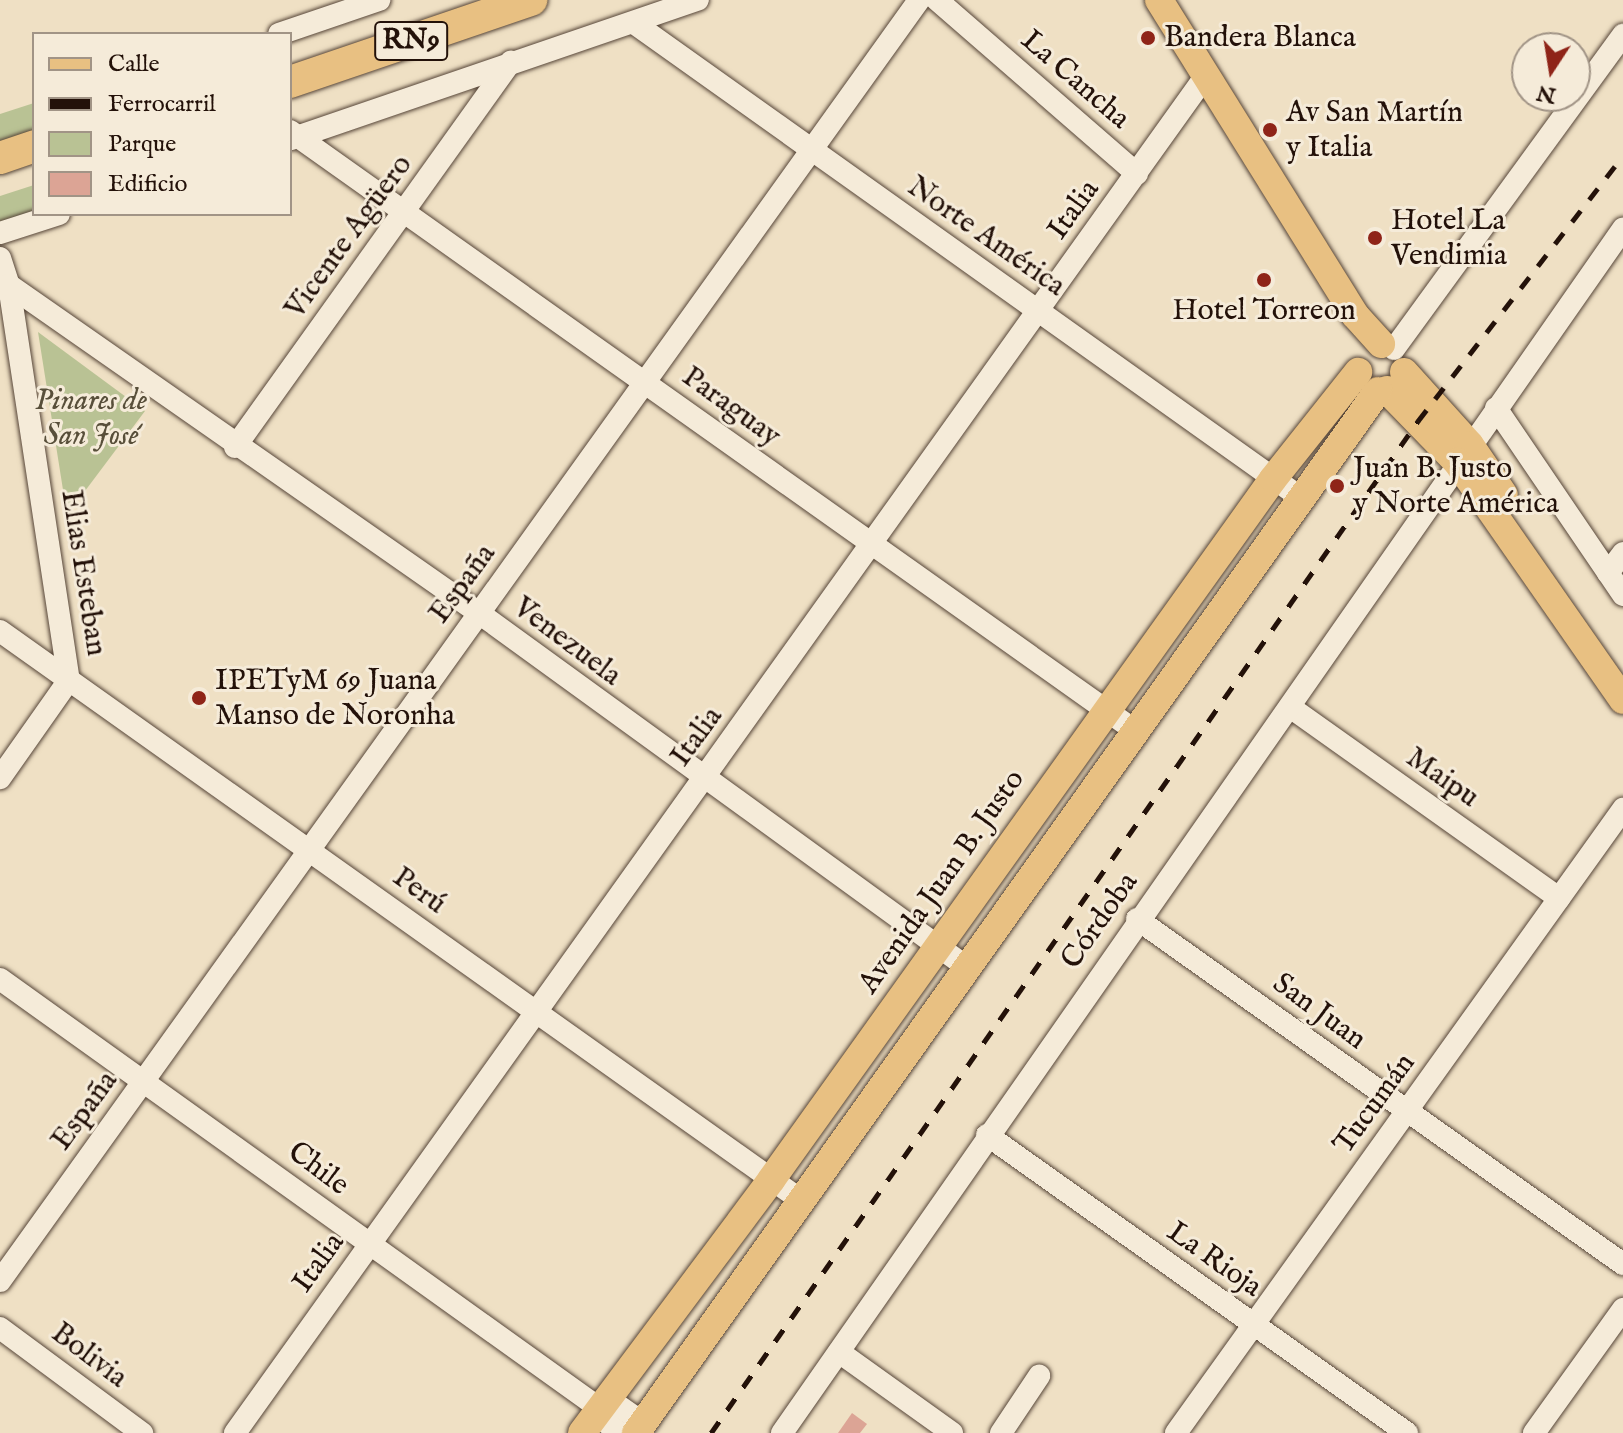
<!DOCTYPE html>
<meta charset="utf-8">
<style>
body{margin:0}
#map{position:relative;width:1623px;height:1433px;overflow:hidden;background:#efe0c4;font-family:"IM FELL English",serif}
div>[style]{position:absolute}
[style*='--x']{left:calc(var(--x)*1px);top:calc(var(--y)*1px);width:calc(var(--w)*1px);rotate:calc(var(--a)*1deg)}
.green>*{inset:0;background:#b9c294}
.building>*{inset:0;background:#dca495}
.roads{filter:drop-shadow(0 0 2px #564538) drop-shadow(0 0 2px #564538)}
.minor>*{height:22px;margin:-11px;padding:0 11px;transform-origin:11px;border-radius:11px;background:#f5ebd9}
.major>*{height:28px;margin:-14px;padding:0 14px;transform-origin:14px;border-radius:14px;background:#e8c082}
.highway>*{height:32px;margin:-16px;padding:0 16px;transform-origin:16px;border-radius:16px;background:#e8c082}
.rail>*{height:5px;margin-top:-2.5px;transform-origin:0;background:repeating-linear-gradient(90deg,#231109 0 14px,transparent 0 28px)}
.dots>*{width:22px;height:22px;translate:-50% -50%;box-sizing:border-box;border:4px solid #f5ebd9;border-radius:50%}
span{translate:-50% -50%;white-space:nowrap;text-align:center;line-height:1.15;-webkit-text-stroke:6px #f5ebd9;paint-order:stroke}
.shield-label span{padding:2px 6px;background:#f5ebd9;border:2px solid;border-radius:6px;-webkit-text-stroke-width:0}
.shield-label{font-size:28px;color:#231109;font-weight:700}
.poi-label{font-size:30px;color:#231109}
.left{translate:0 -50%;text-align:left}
.street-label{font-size:30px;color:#231109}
.park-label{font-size:30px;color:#584f3a;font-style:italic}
.legend{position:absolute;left:32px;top:32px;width:260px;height:184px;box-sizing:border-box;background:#f5ebd9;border:2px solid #a19486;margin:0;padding:10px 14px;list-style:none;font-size:24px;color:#231109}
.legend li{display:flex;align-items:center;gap:16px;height:40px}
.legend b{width:40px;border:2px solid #a19486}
.north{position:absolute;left:1511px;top:32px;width:80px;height:80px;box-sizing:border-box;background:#f5ebd9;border:2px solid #a19486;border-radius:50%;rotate:192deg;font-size:22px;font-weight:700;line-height:32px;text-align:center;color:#231109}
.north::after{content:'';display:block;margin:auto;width:28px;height:36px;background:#8f2418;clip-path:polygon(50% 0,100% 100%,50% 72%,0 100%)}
</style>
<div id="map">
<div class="green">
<i style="clip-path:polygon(34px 103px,34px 132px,0 143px,0 114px)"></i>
<i style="clip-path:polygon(34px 185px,34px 211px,0 222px,0 196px)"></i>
<i style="clip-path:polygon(38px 332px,145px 411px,67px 515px)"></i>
</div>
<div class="building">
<i style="clip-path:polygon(852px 1413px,867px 1424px,860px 1433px,838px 1433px)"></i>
</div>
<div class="roads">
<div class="minor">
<i style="--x:937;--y:0;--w:265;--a:41"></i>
<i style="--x:634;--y:23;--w:822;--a:35.45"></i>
<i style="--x:279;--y:34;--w:106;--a:-18.8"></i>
<i style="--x:290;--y:131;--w:1039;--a:35.36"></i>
<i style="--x:291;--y:139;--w:430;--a:-18.9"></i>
<i style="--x:0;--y:233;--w:62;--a:-17.9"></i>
<i style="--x:0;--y:258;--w:28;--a:72"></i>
<i style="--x:9;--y:285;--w:400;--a:81.4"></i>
<i style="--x:69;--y:680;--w:120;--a:125.1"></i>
<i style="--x:9;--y:285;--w:573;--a:34.91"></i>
<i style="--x:479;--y:613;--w:604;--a:35.98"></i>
<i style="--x:1394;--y:349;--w:389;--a:-53.9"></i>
<i style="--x:1496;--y:408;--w:226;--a:55.8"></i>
<i style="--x:235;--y:447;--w:474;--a:-54.4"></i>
<i style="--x:1608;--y:573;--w:25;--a:-53"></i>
<i style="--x:0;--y:631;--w:984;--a:35.4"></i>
<i style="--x:1290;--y:707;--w:330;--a:35.4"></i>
<i style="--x:1137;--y:919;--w:596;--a:35.37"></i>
<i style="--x:0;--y:979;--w:737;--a:35.61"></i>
<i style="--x:599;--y:1408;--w:14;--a:69"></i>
<i style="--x:604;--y:1421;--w:20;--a:37"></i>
<i style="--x:987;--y:1135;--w:515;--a:35.36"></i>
<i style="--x:0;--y:1281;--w:1577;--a:-54.34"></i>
<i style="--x:0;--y:1328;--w:177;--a:36.5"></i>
<i style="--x:839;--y:1352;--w:139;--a:35.6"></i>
<i style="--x:599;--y:1408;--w:17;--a:-13"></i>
<i style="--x:616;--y:1404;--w:24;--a:35"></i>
<i style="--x:636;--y:1418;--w:15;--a:90"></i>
<i style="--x:235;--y:1433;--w:1671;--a:-54.43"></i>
<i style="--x:782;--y:1433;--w:1469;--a:-55.07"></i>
<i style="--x:1001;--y:1433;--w:69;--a:-56.3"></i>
<i style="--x:1176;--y:1433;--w:768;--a:-54.38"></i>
<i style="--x:1534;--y:1433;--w:153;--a:-54.3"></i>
</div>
<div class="major">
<i style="--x:1159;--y:0;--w:371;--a:58.1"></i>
<i style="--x:1355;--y:315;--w:39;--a:48"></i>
<i style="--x:1404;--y:372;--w:98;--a:47.9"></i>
<i style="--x:1470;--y:445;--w:60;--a:55.8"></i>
<i style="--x:1387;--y:390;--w:100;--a:45.8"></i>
<i style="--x:1457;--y:462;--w:290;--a:55.1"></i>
<i style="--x:582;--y:1433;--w:316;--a:-53.2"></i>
<i style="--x:771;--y:1180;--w:862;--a:-54.39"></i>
<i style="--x:1273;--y:479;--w:137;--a:-51.5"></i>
<i style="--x:636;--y:1433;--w:1279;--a:-54.55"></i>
</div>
<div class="highway">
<i style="--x:290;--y:82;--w:255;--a:-18.8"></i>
<i style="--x:0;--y:158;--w:36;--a:-19"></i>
</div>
</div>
<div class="rail">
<i style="--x:711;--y:1433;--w:1235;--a:-55.06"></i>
<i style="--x:1418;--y:421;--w:335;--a:-52.3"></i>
</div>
<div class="dots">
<i style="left:1148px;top:38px;background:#8f2418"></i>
<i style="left:1270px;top:130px;background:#8f2418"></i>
<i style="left:1375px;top:238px;background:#8f2418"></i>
<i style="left:1264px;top:280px;background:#8f2418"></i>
<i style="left:1337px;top:486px;background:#8f2418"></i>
<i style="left:199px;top:698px;background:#8f2418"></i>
</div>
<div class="shield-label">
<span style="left:411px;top:41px">RN9</span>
</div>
<div class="poi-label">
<span class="left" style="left:1164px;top:38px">Bandera Blanca</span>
<span class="left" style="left:1286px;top:130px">Av San Martín<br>y Italia</span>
<span class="left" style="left:1391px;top:238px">Hotel La<br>Vendimia</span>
<span style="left:1264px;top:311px">Hotel Torreon</span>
<span class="left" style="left:1353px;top:486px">Juan B. Justo<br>y Norte América</span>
<span class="left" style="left:215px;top:698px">IPETyM 69 Juana<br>Manso de Noronha</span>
</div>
<div class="street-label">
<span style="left:1075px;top:80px;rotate:41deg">La Cancha</span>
<span style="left:1074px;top:210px;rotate:-54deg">Italia</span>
<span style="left:349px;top:237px;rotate:-54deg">Vicente Agüero</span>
<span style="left:986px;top:237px;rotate:35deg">Norte América</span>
<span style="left:731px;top:407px;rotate:36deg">Paraguay</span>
<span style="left:83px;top:573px;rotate:81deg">Elias Esteban</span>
<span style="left:463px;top:584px;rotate:-54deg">España</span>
<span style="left:567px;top:642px;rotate:37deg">Venezuela</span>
<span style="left:697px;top:737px;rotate:-54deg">Italia</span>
<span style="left:1442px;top:778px;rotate:35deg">Maipu</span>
<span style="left:942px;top:882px;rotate:-55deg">Avenida Juan B. Justo</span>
<span style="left:419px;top:891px;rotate:36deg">Perú</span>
<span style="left:1100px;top:921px;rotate:-55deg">Córdoba</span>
<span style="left:1319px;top:1012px;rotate:36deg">San Juan</span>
<span style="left:1375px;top:1104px;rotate:-54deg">Tucumán</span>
<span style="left:85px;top:1111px;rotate:-54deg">España</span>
<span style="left:318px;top:1169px;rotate:37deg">Chile</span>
<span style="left:1214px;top:1260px;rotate:35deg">La Rioja</span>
<span style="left:319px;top:1263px;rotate:-54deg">Italia</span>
<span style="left:89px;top:1356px;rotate:37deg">Bolivia</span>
</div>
<div class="park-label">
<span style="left:91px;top:418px">Pinares de<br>San José</span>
</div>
<ul class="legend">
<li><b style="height:10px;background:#e8c082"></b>Calle</li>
<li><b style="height:10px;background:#231109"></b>Ferrocarril</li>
<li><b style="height:22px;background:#b9c294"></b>Parque</li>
<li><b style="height:22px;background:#dca495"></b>Edificio</li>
</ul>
<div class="north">N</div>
</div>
